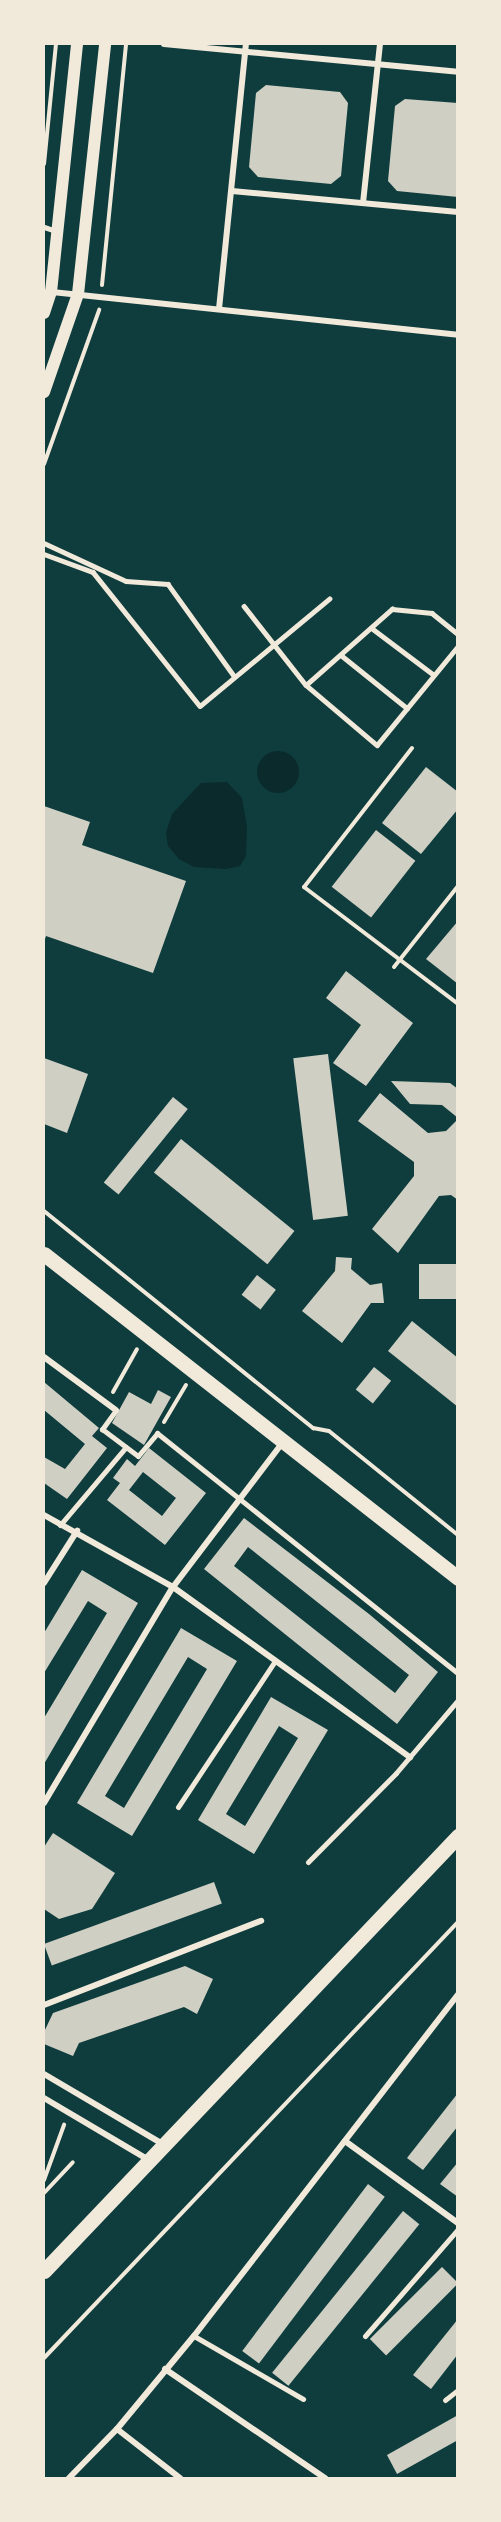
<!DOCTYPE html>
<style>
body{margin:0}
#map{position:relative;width:501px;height:2522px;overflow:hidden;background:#0f3d3e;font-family:"IBM Plex Serif",serif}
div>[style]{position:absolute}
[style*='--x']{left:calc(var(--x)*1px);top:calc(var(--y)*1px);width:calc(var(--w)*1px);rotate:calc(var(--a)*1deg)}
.water>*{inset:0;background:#0a2a2b}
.round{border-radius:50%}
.building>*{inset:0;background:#cfcfc3;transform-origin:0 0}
.path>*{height:4px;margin:-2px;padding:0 2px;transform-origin:2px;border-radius:2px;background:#f1e9da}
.service>*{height:4.5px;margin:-2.25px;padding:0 2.25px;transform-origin:2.25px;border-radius:2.25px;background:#f1e9da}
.pedestrian>*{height:5px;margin:-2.5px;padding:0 2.5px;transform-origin:2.5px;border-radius:2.5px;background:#f1e9da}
.minor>*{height:6px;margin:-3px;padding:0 3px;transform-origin:3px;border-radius:3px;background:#f1e9da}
.secondary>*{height:12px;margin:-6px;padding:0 6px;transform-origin:6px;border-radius:6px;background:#f1e9da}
.primary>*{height:15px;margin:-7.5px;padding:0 7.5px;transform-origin:7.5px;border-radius:7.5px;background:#f1e9da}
span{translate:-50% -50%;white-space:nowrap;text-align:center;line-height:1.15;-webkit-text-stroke:6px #f1e9da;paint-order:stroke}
.frame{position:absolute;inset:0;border:45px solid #f1e9da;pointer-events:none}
</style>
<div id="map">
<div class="water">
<i class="round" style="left:257px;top:751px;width:42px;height:42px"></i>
<i style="clip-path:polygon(227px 782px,242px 798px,247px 827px,246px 856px,240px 866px,226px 869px,194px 867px,179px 859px,168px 846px,166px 833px,172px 814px,201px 783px)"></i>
</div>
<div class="building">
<i style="clip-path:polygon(266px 85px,340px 92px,348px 103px,341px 176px,331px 184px,258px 177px,249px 167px,256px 93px)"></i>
<i style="clip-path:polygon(405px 99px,458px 103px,458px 197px,397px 191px,388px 181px,395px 106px)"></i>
<i style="clip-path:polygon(426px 767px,458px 792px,458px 809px,421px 854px,382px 823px)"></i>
<i style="clip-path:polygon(44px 806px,90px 822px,82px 845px,186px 881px,153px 973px,46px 936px,44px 942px)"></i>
<i style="left:376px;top:830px;width:50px;height:72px;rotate:38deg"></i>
<i style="clip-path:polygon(458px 921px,458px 984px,426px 959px)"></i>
<i style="clip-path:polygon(346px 971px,413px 1023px,366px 1086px,333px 1063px,361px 1025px,326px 998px)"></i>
<i style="left:328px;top:1054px;width:163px;height:35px;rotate:83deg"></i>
<i style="clip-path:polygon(44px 1058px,88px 1074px,67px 1133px,44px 1124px)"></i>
<i style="clip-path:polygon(391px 1081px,450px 1083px,458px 1089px,458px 1118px,442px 1105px,410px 1104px)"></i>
<i style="clip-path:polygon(380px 1093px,428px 1133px,446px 1131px,458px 1119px,458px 1200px,451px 1195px,439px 1196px,398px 1253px,372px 1229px,414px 1176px,414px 1162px,358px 1121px)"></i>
<i style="left:173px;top:1097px;width:19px;height:110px;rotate:39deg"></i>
<i style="left:181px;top:1139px;width:146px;height:43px;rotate:39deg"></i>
<i style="clip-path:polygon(336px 1257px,352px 1258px,351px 1269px,370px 1285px,382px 1283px,384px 1303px,371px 1303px,342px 1343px,302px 1311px,335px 1271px)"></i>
<i style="left:458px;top:1264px;width:35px;height:39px;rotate:90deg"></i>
<i style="left:257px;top:1275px;width:24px;height:25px;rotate:38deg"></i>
<i style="clip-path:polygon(412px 1321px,458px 1358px,458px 1407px,388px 1351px)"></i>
<i style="left:374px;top:1367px;width:22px;height:29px;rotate:39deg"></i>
<i style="clip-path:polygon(44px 1382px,99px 1428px,92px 1436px,107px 1448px,67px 1499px,44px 1483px,44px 1457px,65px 1469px,85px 1444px,44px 1410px)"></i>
<i style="clip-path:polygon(158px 1390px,171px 1397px,144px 1445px,112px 1423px,129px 1392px,151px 1404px)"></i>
<i style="clip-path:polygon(evenodd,149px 1448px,206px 1493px,165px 1545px,107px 1500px,120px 1483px,113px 1478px,127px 1459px,135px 1466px,149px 1448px,143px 1472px,176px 1498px,162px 1516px,129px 1490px,143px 1472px)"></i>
<i style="clip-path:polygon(evenodd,244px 1518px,369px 1614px,438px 1672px,397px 1724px,204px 1569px,244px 1518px,248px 1547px,409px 1675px,395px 1693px,234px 1566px,248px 1547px)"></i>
<i style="clip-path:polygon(82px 1570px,138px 1603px,44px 1764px,44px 1718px,107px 1613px,88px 1601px,44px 1673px,44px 1633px)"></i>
<i style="clip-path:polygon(evenodd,181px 1628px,237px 1661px,132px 1836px,77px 1803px,181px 1628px,188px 1657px,207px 1669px,124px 1808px,105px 1796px,188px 1657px)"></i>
<i style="clip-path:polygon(evenodd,271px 1697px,328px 1730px,254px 1854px,198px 1820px,271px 1697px,279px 1726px,298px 1738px,245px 1826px,226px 1814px,279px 1726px)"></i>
<i style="clip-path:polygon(53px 1833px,115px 1873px,92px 1909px,59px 1919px,44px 1909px,44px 1847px)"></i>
<i style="left:214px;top:1882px;width:23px;height:181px;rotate:70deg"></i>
<i style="clip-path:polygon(185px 1966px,213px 1979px,197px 2014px,184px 2007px,79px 2043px,73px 2056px,44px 2044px,44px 2032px,53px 2013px)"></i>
<i style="clip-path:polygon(458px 2093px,458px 2126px,423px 2170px,407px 2158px)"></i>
<i style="clip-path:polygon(458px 2162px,458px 2197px,440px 2184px)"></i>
<i style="left:368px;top:2184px;width:21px;height:209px;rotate:37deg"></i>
<i style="left:403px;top:2211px;width:21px;height:208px;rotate:39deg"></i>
<i style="left:442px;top:2267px;width:23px;height:102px;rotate:45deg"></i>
<i style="clip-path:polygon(458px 2319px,458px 2354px,431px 2389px,413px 2375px)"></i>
<i style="clip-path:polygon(458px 2415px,458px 2440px,397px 2474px,387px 2455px)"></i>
</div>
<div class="path">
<i style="--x:44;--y:164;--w:121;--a:-84.3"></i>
<i style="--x:102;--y:285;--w:242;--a:-84.3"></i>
<i style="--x:44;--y:464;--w:164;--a:-70.3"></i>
<i style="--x:412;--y:748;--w:176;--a:127.8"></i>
<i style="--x:304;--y:887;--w:193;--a:37.2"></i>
<i style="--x:394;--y:967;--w:103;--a:-51.7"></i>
<i style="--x:44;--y:1211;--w:346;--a:38.9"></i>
<i style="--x:313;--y:1428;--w:16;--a:11"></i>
<i style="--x:329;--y:1431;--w:166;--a:38.9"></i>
<i style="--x:113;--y:1392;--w:49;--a:-60.8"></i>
<i style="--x:164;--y:1422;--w:43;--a:-59.3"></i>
<i style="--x:458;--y:1611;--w:4;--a:90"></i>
<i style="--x:44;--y:2180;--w:59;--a:-70"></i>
<i style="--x:44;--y:2193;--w:42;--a:-46.9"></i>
<i style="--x:44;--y:2358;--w:601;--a:-46.48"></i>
</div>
<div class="service">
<i style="--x:44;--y:543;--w:90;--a:24.9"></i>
<i style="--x:126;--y:581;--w:42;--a:4.1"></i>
<i style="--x:168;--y:584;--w:113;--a:54.3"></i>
<i style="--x:44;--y:554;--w:52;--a:20.2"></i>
<i style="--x:93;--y:572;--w:171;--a:51.4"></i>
<i style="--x:200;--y:706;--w:168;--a:-39.7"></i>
<i style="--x:244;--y:606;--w:100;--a:51.9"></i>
<i style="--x:306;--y:685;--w:93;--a:40.2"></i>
<i style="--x:377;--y:745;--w:128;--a:-50.7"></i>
<i style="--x:373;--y:629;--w:76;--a:37"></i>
<i style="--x:341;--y:655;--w:85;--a:38.8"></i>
<i style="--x:306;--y:685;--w:115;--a:-41.5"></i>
<i style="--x:392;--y:609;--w:40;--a:5.7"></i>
<i style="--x:432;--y:613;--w:33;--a:39"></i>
</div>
<div class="pedestrian">
<i style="--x:44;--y:227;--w:13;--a:18"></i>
<i style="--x:116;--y:1410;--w:24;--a:126"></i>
<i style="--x:102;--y:1429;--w:45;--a:36.9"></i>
<i style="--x:138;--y:1456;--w:30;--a:-50"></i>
<i style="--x:157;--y:1433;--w:385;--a:38.6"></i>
<i style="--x:60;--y:1525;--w:102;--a:-49.8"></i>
<i style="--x:178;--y:1807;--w:175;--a:-56.4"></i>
<i style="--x:308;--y:1862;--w:125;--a:-45.3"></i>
<i style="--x:396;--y:1773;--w:96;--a:-49.7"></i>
<i style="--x:194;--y:2336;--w:126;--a:30"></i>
<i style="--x:365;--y:2336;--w:142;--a:-49"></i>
<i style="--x:445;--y:2400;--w:16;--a:-38"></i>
</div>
<div class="minor">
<i style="--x:164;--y:44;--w:295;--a:5.4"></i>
<i style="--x:232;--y:191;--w:227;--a:5.3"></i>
<i style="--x:363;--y:203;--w:160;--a:-83.9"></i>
<i style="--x:52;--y:292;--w:408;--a:6"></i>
<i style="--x:219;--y:309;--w:266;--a:-84.2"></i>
<i style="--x:44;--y:1357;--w:89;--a:36.4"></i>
<i style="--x:44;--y:1515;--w:148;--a:29.2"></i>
<i style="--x:173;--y:1587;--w:292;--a:35.7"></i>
<i style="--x:44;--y:1583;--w:62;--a:-57.6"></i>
<i style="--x:44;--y:1803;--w:252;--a:-59.2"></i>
<i style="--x:173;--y:1587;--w:182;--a:-52.8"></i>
<i style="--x:44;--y:2005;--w:233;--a:-21.2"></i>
<i style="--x:44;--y:2074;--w:138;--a:30.5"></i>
<i style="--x:44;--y:2098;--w:122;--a:30.6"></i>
<i style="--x:345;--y:2141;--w:140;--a:36"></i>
<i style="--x:165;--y:2369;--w:194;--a:34.3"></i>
<i style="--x:117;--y:2429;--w:80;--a:37.9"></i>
<i style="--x:69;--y:2478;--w:69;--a:-45.6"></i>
<i style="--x:117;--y:2429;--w:121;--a:-50.4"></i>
<i style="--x:194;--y:2336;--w:431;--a:-52.3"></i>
</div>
<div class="secondary">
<i style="--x:44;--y:313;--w:22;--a:-72"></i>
<i style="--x:51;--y:292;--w:249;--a:-84"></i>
<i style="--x:44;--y:392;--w:104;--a:-70.9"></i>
<i style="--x:78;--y:294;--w:251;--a:-83.8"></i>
</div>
<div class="primary">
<i style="--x:44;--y:1254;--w:526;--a:38.05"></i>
<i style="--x:44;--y:2271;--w:601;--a:-46.42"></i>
</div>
<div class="frame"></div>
</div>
